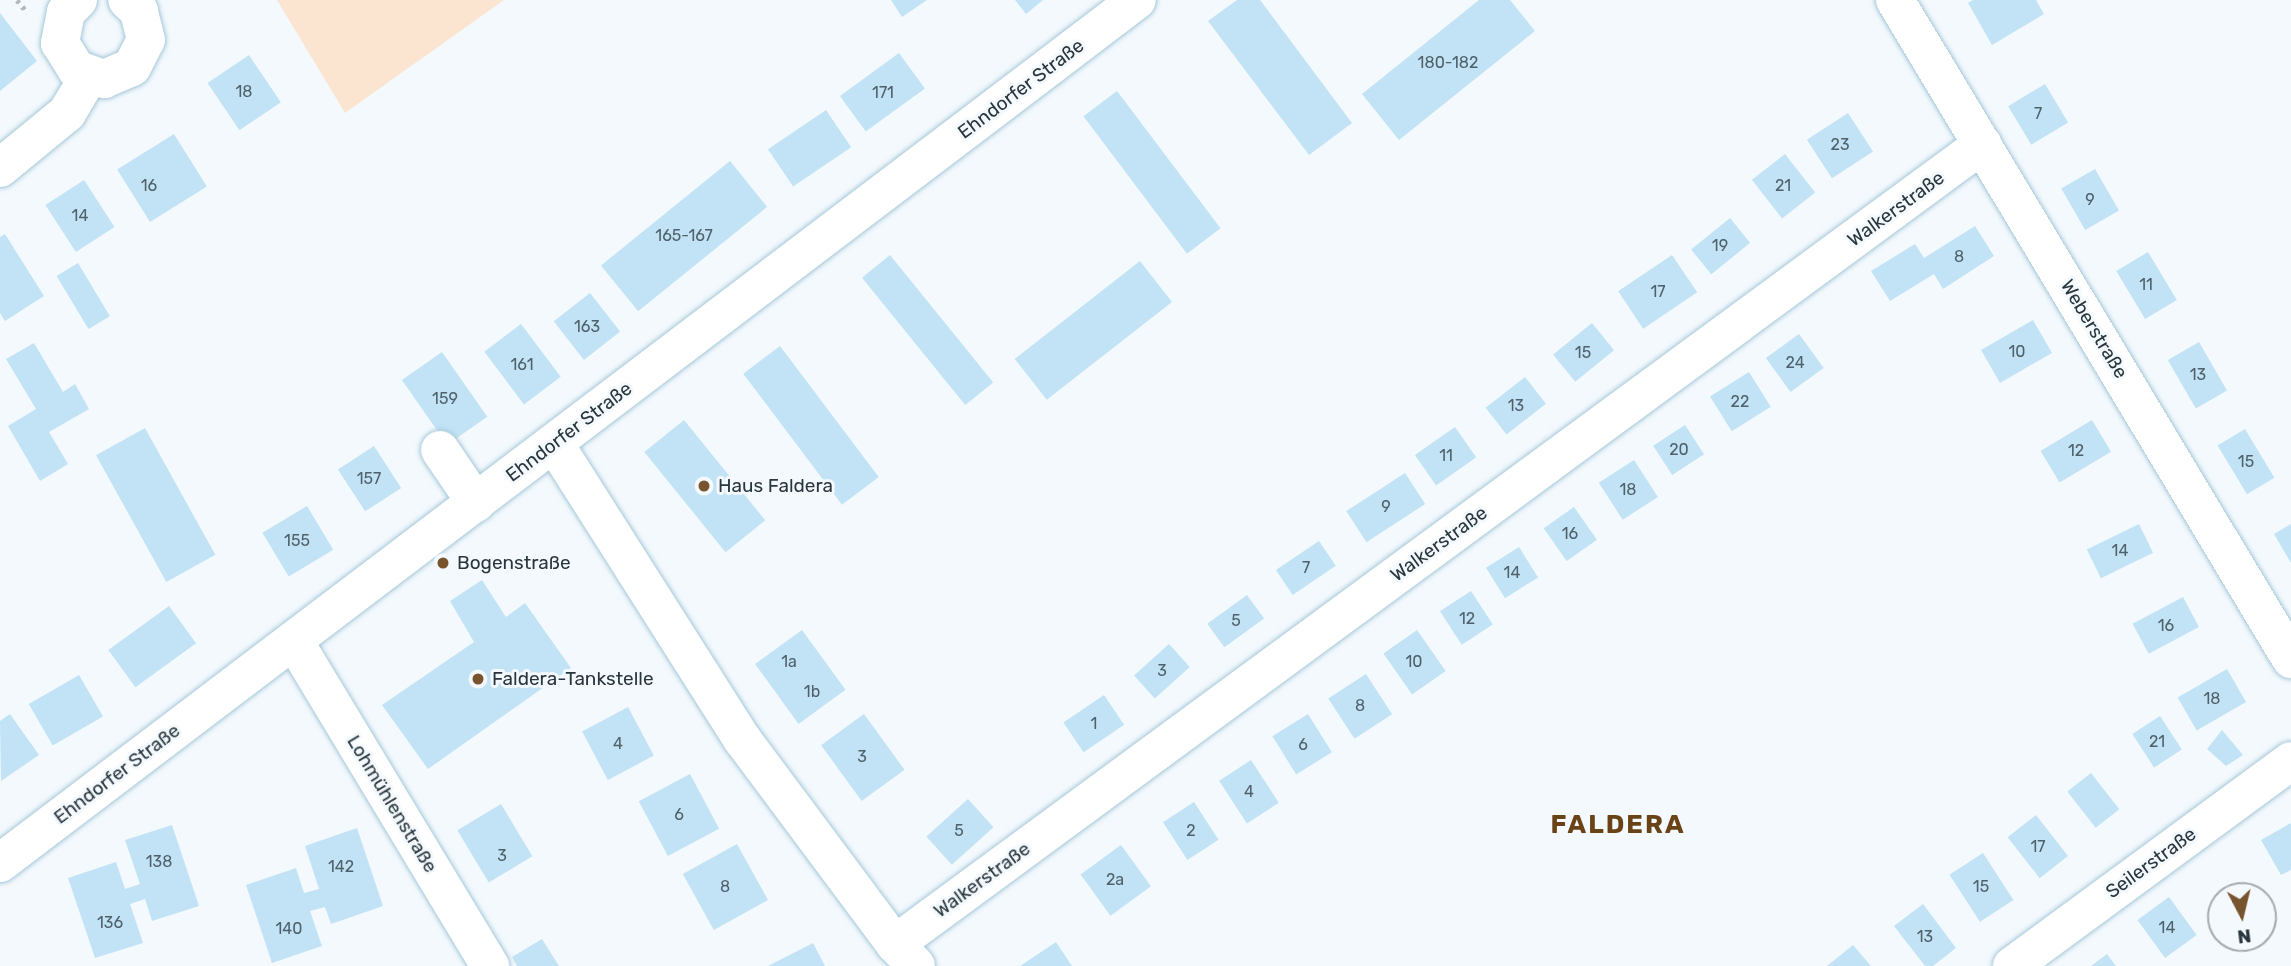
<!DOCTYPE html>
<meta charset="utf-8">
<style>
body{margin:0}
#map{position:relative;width:2291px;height:966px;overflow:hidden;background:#f3f9fd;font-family:Rubik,sans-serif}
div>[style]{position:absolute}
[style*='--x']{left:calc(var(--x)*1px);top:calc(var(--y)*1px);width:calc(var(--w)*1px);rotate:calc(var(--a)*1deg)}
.green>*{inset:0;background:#fbe5d0}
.building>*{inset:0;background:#c2e3f5;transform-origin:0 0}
.path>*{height:4.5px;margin-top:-2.25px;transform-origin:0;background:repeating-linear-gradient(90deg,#b2babf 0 3.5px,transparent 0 8.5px)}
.roads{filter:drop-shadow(0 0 2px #a6c8d9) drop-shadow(0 0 2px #a6c8d9)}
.minor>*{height:38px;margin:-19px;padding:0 19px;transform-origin:19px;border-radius:19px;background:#fff}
.dots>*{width:19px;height:19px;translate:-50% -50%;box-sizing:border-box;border:4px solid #f3f9fd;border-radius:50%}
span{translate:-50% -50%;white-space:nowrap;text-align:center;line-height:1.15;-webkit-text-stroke:6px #f3f9fd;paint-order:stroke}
.number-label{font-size:16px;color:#4f616b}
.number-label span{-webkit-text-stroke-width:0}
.street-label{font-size:19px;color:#29363d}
.poi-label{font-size:19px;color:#29363d}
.left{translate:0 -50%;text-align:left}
.district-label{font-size:26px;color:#694315;font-weight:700;letter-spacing:2px}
.north{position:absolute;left:2207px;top:882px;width:70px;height:70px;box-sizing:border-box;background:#f3f9fd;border:2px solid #a2abb0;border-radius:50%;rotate:173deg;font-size:19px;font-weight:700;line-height:28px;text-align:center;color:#29363d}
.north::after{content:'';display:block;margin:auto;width:24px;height:32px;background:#78542e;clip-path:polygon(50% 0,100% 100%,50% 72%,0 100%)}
</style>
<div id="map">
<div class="green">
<i style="clip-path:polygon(277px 0,504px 0,345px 113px)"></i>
</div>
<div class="building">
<i style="clip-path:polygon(891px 0,927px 0,902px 17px)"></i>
<i style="clip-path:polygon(1015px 0,1043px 0,1026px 14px)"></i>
<i style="clip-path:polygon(1237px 0,1260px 0,1352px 123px,1309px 155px,1208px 21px)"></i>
<i style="clip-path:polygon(1479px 0,1510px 0,1535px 31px,1399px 140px,1362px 94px)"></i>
<i style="clip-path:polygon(1973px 0,2036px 0,2044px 14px,1992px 45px,1968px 3px)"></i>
<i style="clip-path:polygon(0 13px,37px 61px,0 91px)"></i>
<i style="left:899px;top:53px;width:44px;height:73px;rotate:54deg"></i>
<i style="left:249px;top:55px;width:57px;height:50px;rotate:56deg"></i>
<i style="left:2045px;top:84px;width:45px;height:43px;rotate:59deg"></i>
<i style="left:1117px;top:91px;width:172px;height:42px;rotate:53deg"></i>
<i style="left:826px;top:110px;width:45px;height:70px;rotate:56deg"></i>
<i style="left:1848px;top:113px;width:46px;height:49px;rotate:57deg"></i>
<i style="left:174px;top:134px;width:62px;height:67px;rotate:58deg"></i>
<i style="left:1785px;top:154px;width:49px;height:42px;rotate:52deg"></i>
<i style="left:730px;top:161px;width:59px;height:166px;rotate:51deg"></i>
<i style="left:2095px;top:169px;width:48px;height:39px;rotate:60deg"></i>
<i style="left:84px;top:180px;width:56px;height:46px;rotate:57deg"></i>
<i style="left:1730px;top:218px;width:32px;height:50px;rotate:51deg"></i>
<i style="clip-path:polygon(1975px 226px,1994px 256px,1943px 289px,1934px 274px,1890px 301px,1871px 271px,1915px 244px,1924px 258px)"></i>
<i style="clip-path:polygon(5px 234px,44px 296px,5px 321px,0 313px,0 237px)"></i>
<i style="left:2148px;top:252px;width:56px;height:37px;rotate:59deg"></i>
<i style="left:890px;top:255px;width:164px;height:36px;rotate:51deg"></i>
<i style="left:1672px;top:255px;width:45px;height:65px;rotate:56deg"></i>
<i style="left:1140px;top:261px;width:52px;height:159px;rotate:52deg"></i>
<i style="left:78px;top:263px;width:62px;height:25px;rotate:59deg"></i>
<i style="left:590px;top:293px;width:49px;height:46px;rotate:52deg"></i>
<i style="left:2033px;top:320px;width:38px;height:60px;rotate:60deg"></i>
<i style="left:1592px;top:323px;width:35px;height:50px;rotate:51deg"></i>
<i style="left:521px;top:324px;width:66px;height:46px;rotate:53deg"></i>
<i style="left:1799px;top:334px;width:42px;height:41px;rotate:54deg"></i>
<i style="left:2199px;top:342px;width:56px;height:36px;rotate:60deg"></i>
<i style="clip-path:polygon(34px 343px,63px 392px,75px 384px,89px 409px,49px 432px,68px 464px,40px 481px,8px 426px,36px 409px,6px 359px)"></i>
<i style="left:780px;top:346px;width:164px;height:46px;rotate:53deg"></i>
<i style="left:442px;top:352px;width:79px;height:49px;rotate:55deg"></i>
<i style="left:1749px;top:372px;width:41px;height:46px;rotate:58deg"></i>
<i style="left:1525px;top:377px;width:34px;height:50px;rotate:52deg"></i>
<i style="left:684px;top:420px;width:129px;height:51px;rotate:51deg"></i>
<i style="left:2092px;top:420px;width:37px;height:60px;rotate:59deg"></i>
<i style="left:1685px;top:425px;width:35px;height:38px;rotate:57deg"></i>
<i style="left:1455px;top:427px;width:37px;height:49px;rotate:55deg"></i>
<i style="left:145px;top:428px;width:145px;height:56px;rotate:61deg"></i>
<i style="left:2245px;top:429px;width:57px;height:32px;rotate:59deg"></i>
<i style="left:374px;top:446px;width:50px;height:43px;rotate:57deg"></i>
<i style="left:1634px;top:460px;width:44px;height:42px;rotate:57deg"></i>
<i style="left:1405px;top:473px;width:37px;height:70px;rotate:57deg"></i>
<i style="left:307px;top:506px;width:51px;height:52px;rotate:59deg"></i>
<i style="left:1574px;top:507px;width:40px;height:37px;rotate:55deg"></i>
<i style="left:2139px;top:524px;width:32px;height:58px;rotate:64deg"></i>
<i style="clip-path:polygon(2291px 524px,2291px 563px,2274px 534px)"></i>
<i style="left:1319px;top:541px;width:30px;height:52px;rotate:56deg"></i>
<i style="left:1519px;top:547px;width:36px;height:39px;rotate:58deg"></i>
<i style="clip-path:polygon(482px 580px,506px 617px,525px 603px,571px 668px,428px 769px,382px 705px,474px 642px,450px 601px)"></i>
<i style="left:1471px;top:591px;width:40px;height:37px;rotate:57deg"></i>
<i style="left:1247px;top:595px;width:29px;height:49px;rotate:54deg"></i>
<i style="left:2183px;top:597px;width:34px;height:57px;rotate:62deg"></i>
<i style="left:169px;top:606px;width:46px;height:75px;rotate:54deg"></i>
<i style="left:802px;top:630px;width:74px;height:58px;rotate:54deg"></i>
<i style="left:1417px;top:630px;width:50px;height:41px;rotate:55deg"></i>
<i style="left:1169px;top:644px;width:31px;height:47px;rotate:48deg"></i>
<i style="left:2227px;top:669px;width:38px;height:57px;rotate:60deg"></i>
<i style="left:1366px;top:674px;width:48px;height:45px;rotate:57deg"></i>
<i style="left:79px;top:675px;width:48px;height:58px;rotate:60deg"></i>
<i style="left:1104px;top:695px;width:36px;height:49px;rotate:56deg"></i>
<i style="left:628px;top:707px;width:55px;height:52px;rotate:62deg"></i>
<i style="clip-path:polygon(10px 714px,39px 755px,1px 781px,0 721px)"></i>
<i style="left:864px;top:714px;width:69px;height:53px;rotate:54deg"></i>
<i style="left:1308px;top:714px;width:45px;height:42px;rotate:58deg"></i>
<i style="left:2160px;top:716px;width:40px;height:33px;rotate:57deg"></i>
<i style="clip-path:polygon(2222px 730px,2243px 755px,2226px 766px,2207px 749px)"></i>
<i style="left:1251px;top:760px;width:51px;height:38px;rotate:57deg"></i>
<i style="left:2091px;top:773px;width:46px;height:30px;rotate:52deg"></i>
<i style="left:690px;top:774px;width:62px;height:58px;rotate:62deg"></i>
<i style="left:968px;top:799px;width:38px;height:56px;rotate:48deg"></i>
<i style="left:1194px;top:802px;width:45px;height:37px;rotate:57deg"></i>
<i style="left:501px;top:804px;width:61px;height:51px;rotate:59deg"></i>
<i style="left:2036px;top:815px;width:52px;height:36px;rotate:52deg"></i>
<i style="clip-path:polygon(2291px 823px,2291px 870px,2281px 875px,2261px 840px)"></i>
<i style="clip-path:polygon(172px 825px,199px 906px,152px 921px,145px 899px,130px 904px,143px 943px,95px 958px,68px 878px,116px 862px,125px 889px,140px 884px,125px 840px)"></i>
<i style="clip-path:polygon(357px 828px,383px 906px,331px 924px,325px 907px,310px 911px,322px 946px,272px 963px,246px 885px,296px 868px,304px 893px,319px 889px,305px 846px)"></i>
<i style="left:737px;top:844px;width:64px;height:62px;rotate:61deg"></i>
<i style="left:1121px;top:845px;width:51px;height:50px;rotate:54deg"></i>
<i style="left:1983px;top:853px;width:56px;height:40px;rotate:57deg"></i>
<i style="left:2169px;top:897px;width:47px;height:39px;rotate:54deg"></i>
<i style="clip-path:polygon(1923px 904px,1956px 948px,1933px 966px,1925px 966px,1894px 926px)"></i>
<i style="clip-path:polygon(542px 939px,559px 966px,517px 966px,512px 957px)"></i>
<i style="clip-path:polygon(1056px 942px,1072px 966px,1020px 966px)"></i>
<i style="clip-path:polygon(813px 943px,825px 966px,768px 966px)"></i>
<i style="clip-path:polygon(1853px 945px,1871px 966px,1827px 966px)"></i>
<i style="clip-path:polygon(2107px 954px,2116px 966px,2091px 966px)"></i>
</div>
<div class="path">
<i style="--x:17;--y:0;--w:17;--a:50"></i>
</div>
<div class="roads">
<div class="minor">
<i style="--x:78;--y:0;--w:17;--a:135"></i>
<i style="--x:66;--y:12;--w:32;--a:101"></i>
<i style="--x:60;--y:43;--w:31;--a:58"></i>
<i style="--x:76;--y:69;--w:30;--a:20"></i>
<i style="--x:104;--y:79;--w:30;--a:-23"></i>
<i style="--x:132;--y:67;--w:30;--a:-63"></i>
<i style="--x:146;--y:40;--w:30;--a:-104"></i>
<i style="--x:139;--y:11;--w:16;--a:-137"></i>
<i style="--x:1895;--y:0;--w:769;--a:59"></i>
<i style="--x:0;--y:168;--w:87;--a:-39.4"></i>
<i style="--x:67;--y:113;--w:43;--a:-59.3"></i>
<i style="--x:554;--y:443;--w:351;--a:57.6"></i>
<i style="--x:742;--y:739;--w:256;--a:53.3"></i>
<i style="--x:895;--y:944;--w:30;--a:46"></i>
<i style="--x:440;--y:450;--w:64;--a:55.8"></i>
<i style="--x:294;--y:641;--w:380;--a:58.9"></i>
<i style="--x:0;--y:863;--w:1427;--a:-37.2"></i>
<i style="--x:895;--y:944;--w:1350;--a:-36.33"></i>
<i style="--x:2012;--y:966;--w:346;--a:-36.3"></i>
</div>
</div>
<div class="dots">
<i style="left:704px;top:486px;background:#78542e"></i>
<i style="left:443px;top:563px;background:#78542e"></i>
<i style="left:478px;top:679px;background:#78542e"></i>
</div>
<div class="number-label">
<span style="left:1448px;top:63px">180-182</span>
<span style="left:244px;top:92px">18</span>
<span style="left:883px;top:93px">171</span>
<span style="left:2038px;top:114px">7</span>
<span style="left:1840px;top:145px">23</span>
<span style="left:149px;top:186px">16</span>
<span style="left:1783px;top:186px">21</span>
<span style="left:2090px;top:200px">9</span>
<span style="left:80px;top:216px">14</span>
<span style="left:684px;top:236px">165-167</span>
<span style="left:1720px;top:246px">19</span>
<span style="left:1959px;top:257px">8</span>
<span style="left:2146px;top:285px">11</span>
<span style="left:1658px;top:292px">17</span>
<span style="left:587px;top:327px">163</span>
<span style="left:2017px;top:352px">10</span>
<span style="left:1583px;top:353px">15</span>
<span style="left:1795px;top:363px">24</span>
<span style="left:522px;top:365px">161</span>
<span style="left:2198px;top:375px">13</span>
<span style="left:445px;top:399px">159</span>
<span style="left:1740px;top:402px">22</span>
<span style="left:1516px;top:406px">13</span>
<span style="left:1679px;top:450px">20</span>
<span style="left:2076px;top:451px">12</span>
<span style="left:1446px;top:456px">11</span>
<span style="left:2246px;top:462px">15</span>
<span style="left:369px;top:479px">157</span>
<span style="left:1628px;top:490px">18</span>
<span style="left:1386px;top:507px">9</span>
<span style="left:1570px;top:534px">16</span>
<span style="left:297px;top:541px">155</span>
<span style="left:2120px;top:551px">14</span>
<span style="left:1306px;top:568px">7</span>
<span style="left:1512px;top:573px">14</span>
<span style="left:1467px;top:619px">12</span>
<span style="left:1236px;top:621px">5</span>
<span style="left:2166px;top:626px">16</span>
<span style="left:789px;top:662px">1a</span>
<span style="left:1414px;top:662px">10</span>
<span style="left:1162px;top:671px">3</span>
<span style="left:812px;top:692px">1b</span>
<span style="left:2212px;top:699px">18</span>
<span style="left:1360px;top:706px">8</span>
<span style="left:1094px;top:724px">1</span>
<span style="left:2157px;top:742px">21</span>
<span style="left:618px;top:744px">4</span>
<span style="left:1303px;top:745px">6</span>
<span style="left:862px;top:757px">3</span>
<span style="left:1249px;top:792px">4</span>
<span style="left:679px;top:815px">6</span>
<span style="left:959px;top:831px">5</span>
<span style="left:1191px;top:831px">2</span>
<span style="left:2038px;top:847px">17</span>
<span style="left:502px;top:856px">3</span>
<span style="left:159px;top:862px">138</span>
<span style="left:341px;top:867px">142</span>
<span style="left:1115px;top:880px">2a</span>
<span style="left:725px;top:887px">8</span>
<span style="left:1981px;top:887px">15</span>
<span style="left:110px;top:923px">136</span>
<span style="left:2167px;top:928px">14</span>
<span style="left:289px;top:929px">140</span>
<span style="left:1925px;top:937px">13</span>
</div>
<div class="street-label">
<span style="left:1021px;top:89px;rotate:-37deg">Ehndorfer Straße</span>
<span style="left:1896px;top:209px;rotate:-36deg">Walkerstraße</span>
<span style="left:2094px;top:329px;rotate:59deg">Weberstraße</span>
<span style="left:569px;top:432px;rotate:-37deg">Ehndorfer Straße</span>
<span style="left:1439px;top:544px;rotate:-36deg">Walkerstraße</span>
<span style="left:117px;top:774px;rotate:-37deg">Ehndorfer Straße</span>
<span style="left:392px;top:804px;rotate:59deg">Lohmühlenstraße</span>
<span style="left:2151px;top:863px;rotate:-36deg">Seilerstraße</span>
<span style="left:982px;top:880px;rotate:-36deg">Walkerstraße</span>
</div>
<div class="poi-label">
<span class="left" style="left:718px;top:486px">Haus Faldera</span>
<span class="left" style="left:457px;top:563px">Bogenstraße</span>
<span class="left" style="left:492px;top:679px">Faldera-Tankstelle</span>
</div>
<div class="district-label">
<span style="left:1618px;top:825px">FALDERA</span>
</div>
<div class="north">N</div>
</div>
